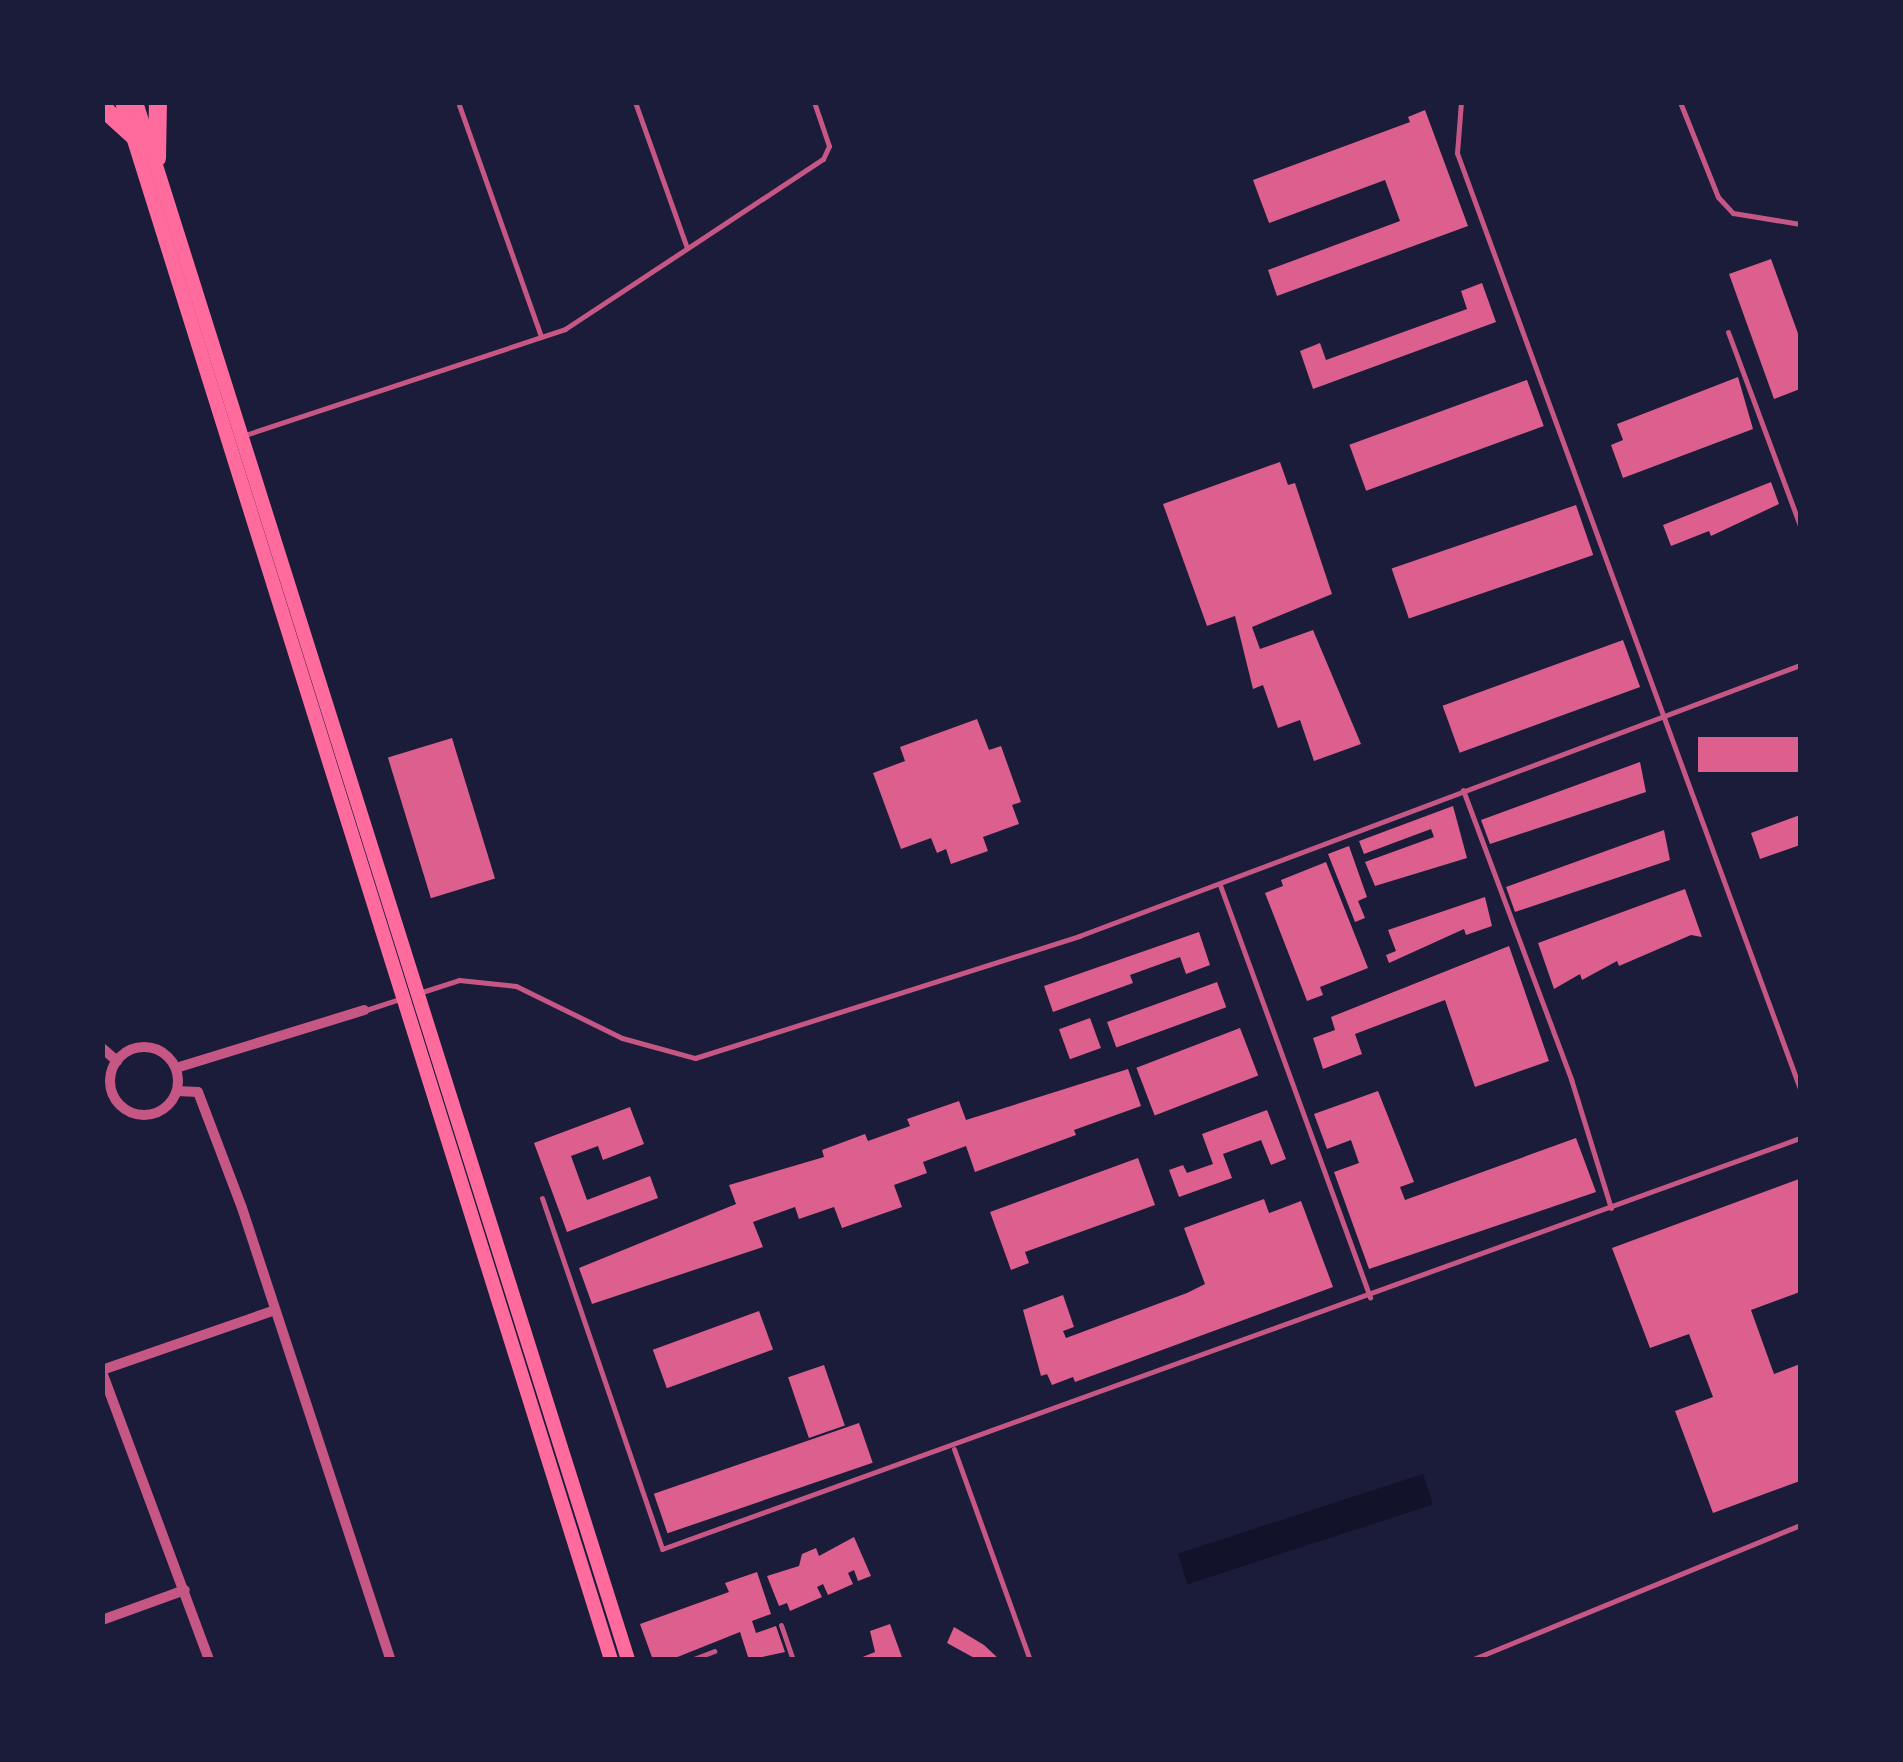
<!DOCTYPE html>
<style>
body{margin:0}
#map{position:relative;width:1903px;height:1762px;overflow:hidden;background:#1b1b3a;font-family:"Sofia Sans Condensed",sans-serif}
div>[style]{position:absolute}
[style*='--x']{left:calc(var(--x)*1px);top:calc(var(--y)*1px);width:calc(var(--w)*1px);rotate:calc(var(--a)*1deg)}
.water>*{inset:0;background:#12122b;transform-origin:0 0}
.building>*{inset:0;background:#dd5f8e;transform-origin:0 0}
.service>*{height:5px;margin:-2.5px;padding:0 2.5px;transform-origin:2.5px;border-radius:2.5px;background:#c65784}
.minor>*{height:10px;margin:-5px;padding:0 5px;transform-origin:5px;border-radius:5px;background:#c65784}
.minor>.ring{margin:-5px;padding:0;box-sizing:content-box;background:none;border:10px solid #c65784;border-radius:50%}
.secondary>*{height:14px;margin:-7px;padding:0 7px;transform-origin:7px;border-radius:7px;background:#ff6b9d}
.trunk>*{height:18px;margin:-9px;padding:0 9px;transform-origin:9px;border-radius:9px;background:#ff6b9d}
span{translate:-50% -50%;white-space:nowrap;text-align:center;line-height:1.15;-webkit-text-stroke:8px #1b1b3a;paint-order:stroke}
.frame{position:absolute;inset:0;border:105px solid #1b1b3a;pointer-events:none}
</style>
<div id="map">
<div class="water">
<i style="left:1423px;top:1474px;width:32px;height:258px;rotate:72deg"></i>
</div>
<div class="building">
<i style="clip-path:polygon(1425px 110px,1468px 226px,1277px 296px,1268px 270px,1400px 221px,1385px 180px,1269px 223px,1253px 180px,1410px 122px,1408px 117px)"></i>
<i style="clip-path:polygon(1771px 259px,1800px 339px,1800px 389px,1774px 399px,1729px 274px)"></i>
<i style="clip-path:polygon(1482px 283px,1496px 322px,1313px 389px,1300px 351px,1320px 343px,1326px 360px,1467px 309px,1461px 291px)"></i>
<i style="clip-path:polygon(1738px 377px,1753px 429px,1623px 478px,1611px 445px,1623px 440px,1617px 424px)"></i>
<i style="left:1527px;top:380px;width:49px;height:189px;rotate:70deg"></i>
<i style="clip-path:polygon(1280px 462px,1288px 485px,1295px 483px,1332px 594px,1252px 627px,1260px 649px,1313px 630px,1361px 744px,1314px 761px,1300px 720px,1278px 728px,1263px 685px,1253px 689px,1235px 616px,1207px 626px,1163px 504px)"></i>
<i style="clip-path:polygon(1771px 482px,1779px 504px,1711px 536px,1709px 531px,1671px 546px,1663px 525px)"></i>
<i style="left:1576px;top:505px;width:53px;height:195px;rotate:71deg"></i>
<i style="left:1623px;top:640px;width:50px;height:192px;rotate:70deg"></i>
<i style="clip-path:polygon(977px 719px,989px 750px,1001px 746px,1021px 802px,1012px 805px,1019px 824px,983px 837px,988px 851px,951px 864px,946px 849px,937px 853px,931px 838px,901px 849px,873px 773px,905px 761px,900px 747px)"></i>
<i style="left:1800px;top:737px;width:35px;height:102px;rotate:90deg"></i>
<i style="left:452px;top:738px;width:147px;height:67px;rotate:73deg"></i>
<i style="clip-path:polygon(1640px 762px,1646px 792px,1490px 844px,1481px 820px)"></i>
<i style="clip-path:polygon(1453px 806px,1467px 858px,1375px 886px,1365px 862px,1434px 837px,1431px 829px,1364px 854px,1359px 841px)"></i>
<i style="clip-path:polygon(1800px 815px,1800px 845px,1760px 859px,1751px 833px)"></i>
<i style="clip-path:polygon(1664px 830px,1670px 860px,1515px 912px,1506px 887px)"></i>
<i style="clip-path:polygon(1349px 846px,1367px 897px,1358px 901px,1365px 918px,1355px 922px,1328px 854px)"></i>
<i style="clip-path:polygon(1326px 862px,1368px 968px,1320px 987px,1323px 995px,1307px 1001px,1265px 893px,1283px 886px,1281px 880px)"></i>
<i style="clip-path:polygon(1685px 889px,1702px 937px,1691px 935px,1619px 966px,1617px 961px,1582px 980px,1580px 974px,1554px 989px,1538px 943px)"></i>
<i style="clip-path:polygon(1485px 897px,1492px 926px,1466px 935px,1464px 929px,1389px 963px,1386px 955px,1396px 951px,1388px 930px)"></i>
<i style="clip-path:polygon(1199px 932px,1210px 965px,1186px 974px,1180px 957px,1130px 975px,1133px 983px,1053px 1012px,1044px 986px)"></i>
<i style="clip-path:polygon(1509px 946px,1549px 1061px,1475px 1087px,1445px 1000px,1355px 1034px,1362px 1054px,1323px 1069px,1313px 1038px,1335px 1030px,1331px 1017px)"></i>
<i style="left:1217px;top:982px;width:27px;height:117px;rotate:70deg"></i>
<i style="left:1090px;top:1018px;width:32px;height:33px;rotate:70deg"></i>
<i style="left:1240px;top:1028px;width:51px;height:111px;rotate:69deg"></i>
<i style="clip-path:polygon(1128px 1069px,1141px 1106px,1074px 1130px,1076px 1135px,975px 1172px,966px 1146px,923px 1162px,927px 1173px,894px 1185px,902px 1207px,842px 1228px,834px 1207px,799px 1219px,795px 1207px,753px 1222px,763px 1247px,592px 1304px,579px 1268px,736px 1204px,729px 1185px,824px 1157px,822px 1150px,865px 1134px,868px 1141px,910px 1126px,907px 1119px,959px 1101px,966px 1120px)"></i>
<i style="clip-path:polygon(1378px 1091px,1414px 1182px,1400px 1187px,1405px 1200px,1576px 1138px,1596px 1192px,1369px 1269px,1334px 1172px,1359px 1163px,1351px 1140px,1327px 1149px,1314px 1114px)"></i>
<i style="clip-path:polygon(630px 1107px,644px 1144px,603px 1160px,598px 1146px,571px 1156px,587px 1200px,650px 1176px,658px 1198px,567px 1232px,534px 1143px)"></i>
<i style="clip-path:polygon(1267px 1110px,1286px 1159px,1271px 1165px,1261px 1140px,1223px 1154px,1232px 1178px,1179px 1197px,1169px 1170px,1183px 1165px,1187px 1173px,1213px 1164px,1202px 1134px)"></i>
<i style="clip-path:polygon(1138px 1158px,1155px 1205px,1025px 1252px,1029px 1263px,1011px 1270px,990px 1212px)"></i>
<i style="clip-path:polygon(1799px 1179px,1800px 1292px,1751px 1310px,1774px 1374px,1800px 1364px,1800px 1481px,1713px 1513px,1675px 1411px,1713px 1397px,1689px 1334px,1650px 1348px,1612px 1248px)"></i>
<i style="clip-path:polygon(1264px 1199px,1269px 1213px,1301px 1201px,1333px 1287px,1075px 1382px,1073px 1377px,1052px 1385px,1047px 1374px,1041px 1376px,1023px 1310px,1063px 1295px,1074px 1327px,1063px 1331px,1066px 1338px,1187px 1293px,1205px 1284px,1184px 1228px)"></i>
<i style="left:759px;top:1311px;width:41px;height:113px;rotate:70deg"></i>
<i style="left:824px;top:1365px;width:64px;height:38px;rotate:71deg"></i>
<i style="left:859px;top:1423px;width:42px;height:217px;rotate:71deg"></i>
<i style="clip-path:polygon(854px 1537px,871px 1576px,858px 1581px,854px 1570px,848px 1573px,853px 1584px,828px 1595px,823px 1584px,817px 1587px,822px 1597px,790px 1611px,787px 1603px,779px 1606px,767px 1576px,799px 1566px,802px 1554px,816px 1548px,819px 1556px)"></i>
<i style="clip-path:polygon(757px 1572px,771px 1614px,752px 1621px,756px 1633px,776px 1626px,785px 1652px,749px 1660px,740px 1632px,670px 1660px,653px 1660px,640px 1624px,729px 1592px,725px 1583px)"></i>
<i style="clip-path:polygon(890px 1624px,903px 1660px,855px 1660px,875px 1652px,870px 1631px)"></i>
<i style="clip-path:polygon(954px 1627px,984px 1645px,1000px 1660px,978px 1660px,947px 1643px)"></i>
</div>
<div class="service">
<i style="--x:458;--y:102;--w:249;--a:70.5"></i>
<i style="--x:635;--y:102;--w:155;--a:70.4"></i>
<i style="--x:1461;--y:102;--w:51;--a:94.5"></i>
<i style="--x:1457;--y:153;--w:997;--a:69.87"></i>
<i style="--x:1680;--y:102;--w:102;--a:68.2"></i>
<i style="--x:1718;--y:197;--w:22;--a:47"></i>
<i style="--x:1733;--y:213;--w:68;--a:9.3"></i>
<i style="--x:1728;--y:332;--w:207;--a:69.6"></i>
<i style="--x:245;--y:435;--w:337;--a:-18.3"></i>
<i style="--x:565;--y:329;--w:309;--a:-33.4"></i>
<i style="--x:823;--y:159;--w:14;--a:-65"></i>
<i style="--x:829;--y:146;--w:46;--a:-108.8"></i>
<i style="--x:1463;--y:790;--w:309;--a:69.5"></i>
<i style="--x:1571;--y:1079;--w:135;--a:72.8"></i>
<i style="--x:1220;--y:885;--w:439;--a:70"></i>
<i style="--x:419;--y:993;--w:42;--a:-18"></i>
<i style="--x:459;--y:980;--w:57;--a:6"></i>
<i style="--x:516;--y:986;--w:118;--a:26.1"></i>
<i style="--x:622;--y:1038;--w:76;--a:15.3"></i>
<i style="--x:695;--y:1058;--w:403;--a:-17.6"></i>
<i style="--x:1079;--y:936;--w:770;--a:-20.6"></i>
<i style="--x:366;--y:1010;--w:35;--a:-18"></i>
<i style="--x:542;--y:1198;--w:371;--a:71.1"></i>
<i style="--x:662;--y:1549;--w:1210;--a:-19.86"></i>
<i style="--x:954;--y:1449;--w:224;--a:70.2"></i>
<i style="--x:781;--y:1625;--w:37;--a:71"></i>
<i style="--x:691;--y:1660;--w:25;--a:-21"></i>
<i style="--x:1471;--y:1660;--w:356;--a:-22.3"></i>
</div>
<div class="minor">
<i class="ring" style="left:110px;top:1047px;width:58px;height:58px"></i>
<i style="--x:102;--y:1048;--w:20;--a:41"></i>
<i style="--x:176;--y:1068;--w:197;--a:-17.1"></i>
<i style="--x:177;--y:1091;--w:21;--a:3"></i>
<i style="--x:198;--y:1092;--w:124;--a:69.2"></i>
<i style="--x:242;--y:1208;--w:476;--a:71.8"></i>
<i style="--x:102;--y:1370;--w:183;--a:-19.1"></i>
<i style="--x:102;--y:1372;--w:307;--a:69.6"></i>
<i style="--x:102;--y:1620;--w:88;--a:-19.9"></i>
</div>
<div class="secondary">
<i style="--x:122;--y:102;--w:1633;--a:72.57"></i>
<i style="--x:136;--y:102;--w:1634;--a:72.47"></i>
</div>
<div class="trunk">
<i style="--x:102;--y:107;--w:45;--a:42.3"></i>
<i style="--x:157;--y:158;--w:56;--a:-89"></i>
</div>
<div class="frame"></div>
</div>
